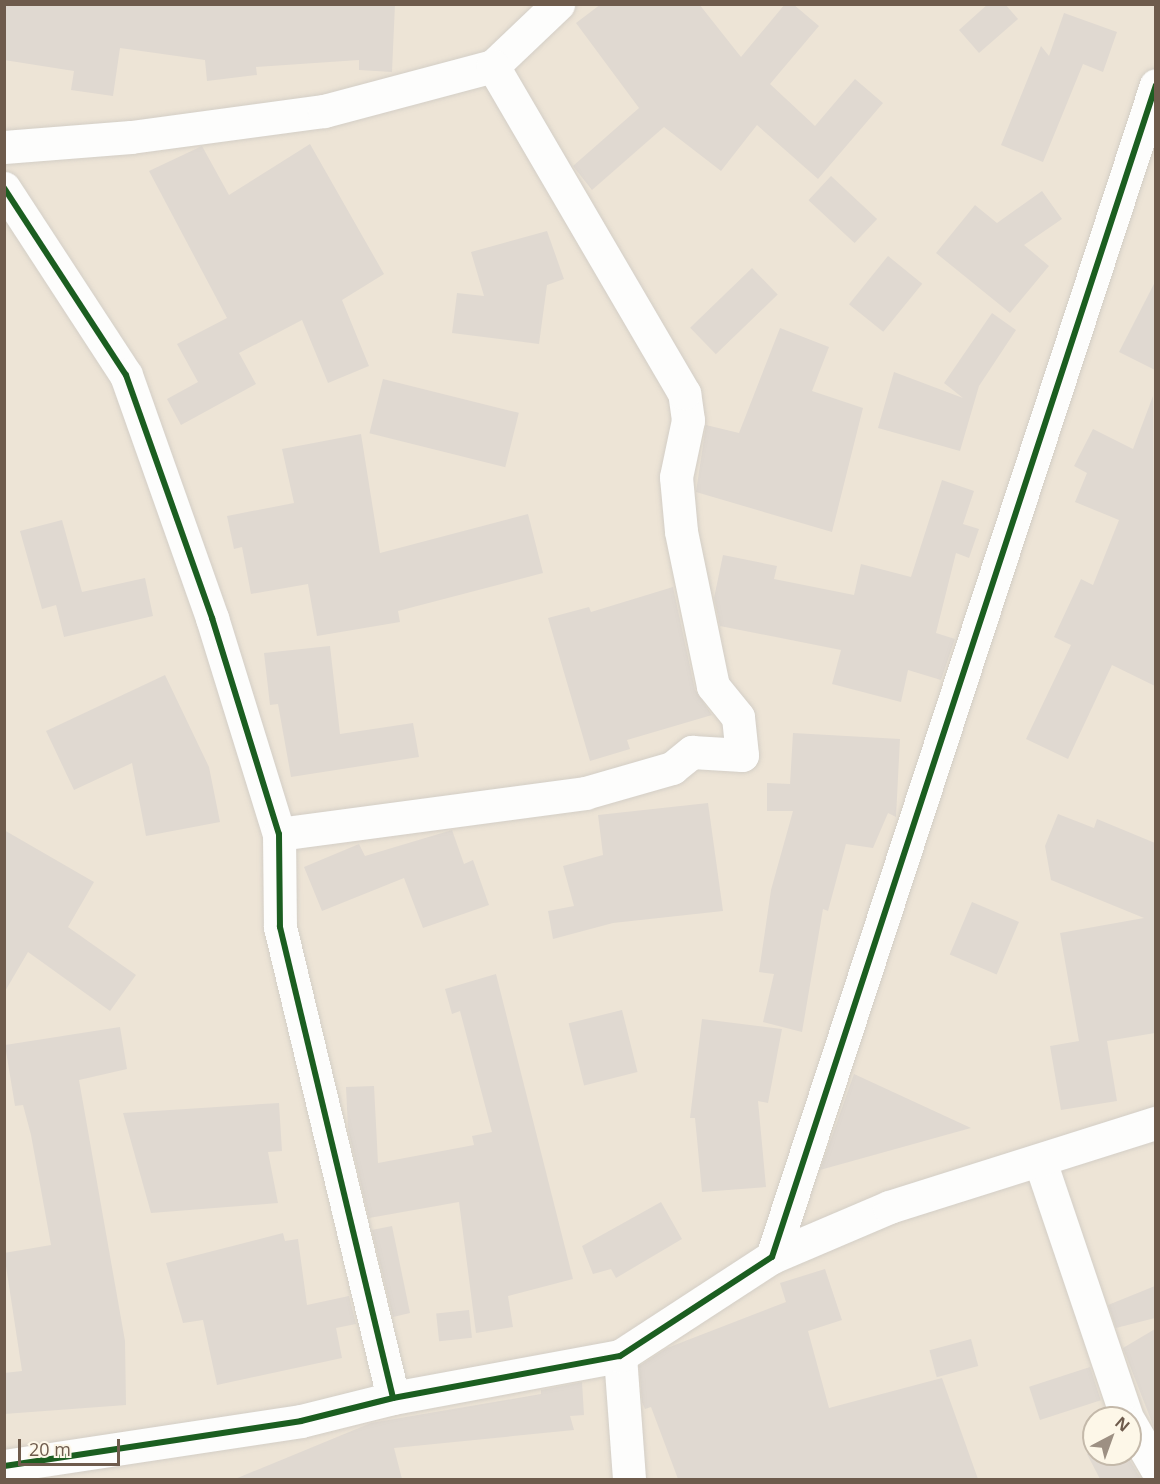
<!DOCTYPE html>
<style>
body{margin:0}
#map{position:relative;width:1160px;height:1484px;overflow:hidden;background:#f4f1e8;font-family:"Open Sans",sans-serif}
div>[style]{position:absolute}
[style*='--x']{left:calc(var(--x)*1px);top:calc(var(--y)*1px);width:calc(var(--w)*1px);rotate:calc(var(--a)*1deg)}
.residential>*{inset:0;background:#ede4d6}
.building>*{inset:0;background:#e0d9d1;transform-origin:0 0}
.roads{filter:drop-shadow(0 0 2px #d3cec6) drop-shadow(0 0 2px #d3cec6)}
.minor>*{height:33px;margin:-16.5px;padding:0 16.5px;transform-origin:16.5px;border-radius:16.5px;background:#fdfdfc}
.cycleway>*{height:6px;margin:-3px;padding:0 3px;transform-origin:3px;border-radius:3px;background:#1b5e20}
span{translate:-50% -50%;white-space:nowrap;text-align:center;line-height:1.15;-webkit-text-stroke:4.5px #fdf7e8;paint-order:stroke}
.frame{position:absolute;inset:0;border:6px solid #6e5b4c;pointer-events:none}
.north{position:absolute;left:1082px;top:1406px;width:60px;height:60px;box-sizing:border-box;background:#fdf7e8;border:2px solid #c4b9aa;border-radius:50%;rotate:41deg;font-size:16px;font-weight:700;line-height:24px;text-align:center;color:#6e5b4c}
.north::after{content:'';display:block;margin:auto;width:21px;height:27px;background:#9d9083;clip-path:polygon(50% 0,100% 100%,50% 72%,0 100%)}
.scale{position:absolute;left:18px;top:1439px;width:102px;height:27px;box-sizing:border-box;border:3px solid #6e5b4c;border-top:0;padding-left:8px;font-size:18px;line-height:21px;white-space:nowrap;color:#6e5b4c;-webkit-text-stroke:4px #fdf7e8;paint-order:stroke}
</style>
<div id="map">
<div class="residential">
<i style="clip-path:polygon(evenodd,5px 5px,1155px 5px,1155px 1479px,5px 1480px,5px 5px,1094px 1418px,1130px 1418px,1130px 1454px,1094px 1454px,1094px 1418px)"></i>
</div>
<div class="building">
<i style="clip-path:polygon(4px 4px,395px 4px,392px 72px,359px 70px,359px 60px,256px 67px,257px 75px,207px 81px,205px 60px,120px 48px,113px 96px,71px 90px,74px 71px,4px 60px)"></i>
<i style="clip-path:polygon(601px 4px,699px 4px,741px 57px,785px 4px,793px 4px,819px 26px,770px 84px,815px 126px,855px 79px,883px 103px,818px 179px,757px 125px,721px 171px,664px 127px,592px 190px,573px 166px,639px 108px,576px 23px)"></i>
<i style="clip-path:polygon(988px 4px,1005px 4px,1018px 19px,979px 53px,959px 30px)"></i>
<i style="clip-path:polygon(1064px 13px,1117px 32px,1103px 72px,1083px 64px,1043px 162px,1001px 145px,1041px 46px,1049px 56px)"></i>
<i style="clip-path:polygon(310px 144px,384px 274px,342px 300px,369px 366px,328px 383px,302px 320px,239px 353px,256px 384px,181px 425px,167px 399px,198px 382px,177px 344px,227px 318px,149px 171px,202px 146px,229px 195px)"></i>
<i style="left:831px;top:176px;width:63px;height:33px;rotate:43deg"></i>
<i style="clip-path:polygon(1042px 191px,1062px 219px,1024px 245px,1049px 266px,1010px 313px,936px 253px,975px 205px,997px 223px)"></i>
<i style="clip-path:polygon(547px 231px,564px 279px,547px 285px,539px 344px,452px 333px,457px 293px,484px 296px,471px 252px)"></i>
<i style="left:888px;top:256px;width:44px;height:62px;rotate:39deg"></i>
<i style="left:752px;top:268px;width:37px;height:86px;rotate:46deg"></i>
<i style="clip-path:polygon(1155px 282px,1155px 370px,1119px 352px)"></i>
<i style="clip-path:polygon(992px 313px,1016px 330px,979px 386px,960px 451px,878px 428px,894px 372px,963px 398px,944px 383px)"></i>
<i style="clip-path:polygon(780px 328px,829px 347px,812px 391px,863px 408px,832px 532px,696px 492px,706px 425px,739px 433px)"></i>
<i style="left:383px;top:379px;width:140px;height:56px;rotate:14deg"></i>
<i style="clip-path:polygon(1153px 396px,1155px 686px,1112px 665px,1068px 759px,1026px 739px,1071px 645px,1054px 637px,1081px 579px,1093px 585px,1119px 520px,1075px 502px,1087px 473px,1074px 466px,1093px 429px,1133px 449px)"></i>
<i style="clip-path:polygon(361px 434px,380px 553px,528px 514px,543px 573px,398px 611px,400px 622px,317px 636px,308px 584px,251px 594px,242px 547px,234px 549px,227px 516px,294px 503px,282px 449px)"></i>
<i style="clip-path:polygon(942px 480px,974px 491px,963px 524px,979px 529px,969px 558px,956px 553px,936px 633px,955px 639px,941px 680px,908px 670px,901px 702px,832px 684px,841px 650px,720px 626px,714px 598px,723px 555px,777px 566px,774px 579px,854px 595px,861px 564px,911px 577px)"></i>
<i style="clip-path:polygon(62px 520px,82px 592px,145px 578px,153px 616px,64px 637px,56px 605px,42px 609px,20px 531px)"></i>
<i style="clip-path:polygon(673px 587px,695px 690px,712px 715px,627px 740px,630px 749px,590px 761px,548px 618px,589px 607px,591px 612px)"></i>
<i style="clip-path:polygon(330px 646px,340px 734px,413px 723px,419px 757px,291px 777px,278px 704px,270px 705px,264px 653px)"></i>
<i style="clip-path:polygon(165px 675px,209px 767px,220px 822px,146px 836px,132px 763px,74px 790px,46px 731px)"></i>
<i style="clip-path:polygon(793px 733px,900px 739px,896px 817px,888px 813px,873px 848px,846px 844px,828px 911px,823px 909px,802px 1032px,763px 1022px,774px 974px,759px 972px,771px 890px,793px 811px,767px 811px,767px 783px,790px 784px)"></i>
<i style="clip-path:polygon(708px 803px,723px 911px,613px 923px,553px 939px,548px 911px,574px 906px,563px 866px,603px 855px,598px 815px)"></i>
<i style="clip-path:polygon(1058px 814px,1094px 828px,1097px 819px,1155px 843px,1155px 1033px,1107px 1041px,1117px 1101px,1061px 1110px,1050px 1046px,1079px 1041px,1060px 933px,1144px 918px,1051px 880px,1045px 846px)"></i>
<i style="clip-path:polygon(4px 830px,94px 882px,68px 927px,136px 975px,110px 1011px,28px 952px,4px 993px)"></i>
<i style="clip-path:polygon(452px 830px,464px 864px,473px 860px,489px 905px,423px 928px,404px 878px,322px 911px,304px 867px,359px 844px,365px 856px)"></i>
<i style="left:972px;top:902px;width:51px;height:57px;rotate:23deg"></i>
<i style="clip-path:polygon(496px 974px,573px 1279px,508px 1296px,513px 1327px,476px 1333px,459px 1202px,369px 1218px,348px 1129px,346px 1087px,374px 1086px,378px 1163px,474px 1145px,472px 1136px,492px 1132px,460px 1011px,452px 1014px,445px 989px)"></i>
<i style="left:622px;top:1010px;width:64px;height:55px;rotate:76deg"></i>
<i style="clip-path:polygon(702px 1019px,782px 1029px,768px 1103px,758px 1101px,766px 1187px,702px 1192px,695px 1118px,690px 1118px)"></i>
<i style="clip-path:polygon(120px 1027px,127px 1069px,79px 1080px,125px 1341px,126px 1405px,4px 1414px,4px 1373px,22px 1371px,4px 1253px,51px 1245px,31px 1135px,23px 1105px,15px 1106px,5px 1045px)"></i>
<i style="clip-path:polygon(854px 1074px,971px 1128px,820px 1170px)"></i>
<i style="clip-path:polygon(279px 1103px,282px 1151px,268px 1152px,278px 1203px,151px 1213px,123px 1113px)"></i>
<i style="clip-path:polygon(661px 1202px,682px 1239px,616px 1278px,611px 1269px,593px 1274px,582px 1246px)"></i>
<i style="clip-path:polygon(392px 1226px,410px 1313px,393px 1317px,372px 1230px)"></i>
<i style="clip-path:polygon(283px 1233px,285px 1241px,298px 1239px,307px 1305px,349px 1296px,356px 1324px,336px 1328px,342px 1358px,217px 1385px,203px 1320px,183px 1323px,166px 1263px)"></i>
<i style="clip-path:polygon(825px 1269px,842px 1320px,808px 1331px,829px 1408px,942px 1378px,978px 1479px,678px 1479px,651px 1407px,645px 1409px,642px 1402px,639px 1366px,667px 1348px,786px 1302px,780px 1283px)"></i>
<i style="clip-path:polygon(1155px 1286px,1155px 1318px,1116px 1328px,1108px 1305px)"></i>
<i style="left:469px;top:1310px;width:28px;height:33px;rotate:84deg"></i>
<i style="clip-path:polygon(1155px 1329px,1155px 1430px,1123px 1348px)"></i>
<i style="left:971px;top:1339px;width:28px;height:43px;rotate:75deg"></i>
<i style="left:1090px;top:1367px;width:35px;height:64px;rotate:72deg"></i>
<i style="clip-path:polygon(582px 1382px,584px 1415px,570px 1416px,574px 1430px,394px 1448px,402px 1479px,235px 1479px,371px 1423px,541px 1394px,541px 1390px)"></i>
<i style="clip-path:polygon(1087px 1454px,1126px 1454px,1141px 1479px,1100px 1479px)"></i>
</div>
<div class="roads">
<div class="minor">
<i style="--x:4;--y:147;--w:127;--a:-4.5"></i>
<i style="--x:131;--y:137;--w:195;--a:-7.7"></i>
<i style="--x:324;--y:111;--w:175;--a:-14.9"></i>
<i style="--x:493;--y:66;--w:90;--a:-43.6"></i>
<i style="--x:4;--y:188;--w:223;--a:56.9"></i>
<i style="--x:126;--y:375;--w:258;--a:70.5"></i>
<i style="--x:212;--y:618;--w:226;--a:72.8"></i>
<i style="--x:279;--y:834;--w:93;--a:89.4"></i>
<i style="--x:280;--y:927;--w:484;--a:76.5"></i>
<i style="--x:279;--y:834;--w:309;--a:-7.6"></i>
<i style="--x:585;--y:793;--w:91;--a:-16"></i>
<i style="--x:672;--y:768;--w:26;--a:-39"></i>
<i style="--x:692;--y:752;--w:50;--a:3.4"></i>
<i style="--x:742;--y:755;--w:38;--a:-96"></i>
<i style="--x:738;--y:717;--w:40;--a:-129"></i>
<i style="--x:713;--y:686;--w:158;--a:-101.7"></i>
<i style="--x:681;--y:531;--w:54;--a:-95.3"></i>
<i style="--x:676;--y:477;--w:58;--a:-78.1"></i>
<i style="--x:688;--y:420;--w:27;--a:-98"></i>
<i style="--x:684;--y:393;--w:379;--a:-120.3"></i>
<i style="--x:1040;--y:1161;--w:271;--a:71.3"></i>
<i style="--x:772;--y:1257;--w:127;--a:-23.1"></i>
<i style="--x:889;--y:1207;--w:280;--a:-17.5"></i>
<i style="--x:620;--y:1356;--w:124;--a:85.8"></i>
<i style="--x:1130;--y:1423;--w:52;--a:60"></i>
<i style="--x:4;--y:1466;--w:300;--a:-8.6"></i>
<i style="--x:301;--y:1421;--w:95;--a:-14"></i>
<i style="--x:393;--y:1398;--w:231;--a:-10.5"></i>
<i style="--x:620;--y:1356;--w:181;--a:-33.1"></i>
<i style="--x:772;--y:1257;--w:1233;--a:-71.86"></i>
</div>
</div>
<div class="cycleway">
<i style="--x:4;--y:188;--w:223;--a:56.9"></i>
<i style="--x:126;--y:375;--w:258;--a:70.5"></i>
<i style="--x:212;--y:618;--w:226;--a:72.8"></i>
<i style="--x:279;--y:834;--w:93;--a:89.4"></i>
<i style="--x:280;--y:927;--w:484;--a:76.5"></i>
<i style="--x:4;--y:1466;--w:300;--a:-8.6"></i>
<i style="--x:301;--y:1421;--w:95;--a:-14"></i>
<i style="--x:393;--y:1398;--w:231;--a:-10.5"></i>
<i style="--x:620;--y:1356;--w:181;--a:-33.1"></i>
<i style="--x:772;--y:1257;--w:1233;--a:-71.86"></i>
</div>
<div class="frame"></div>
<div class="north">N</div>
<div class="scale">20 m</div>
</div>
